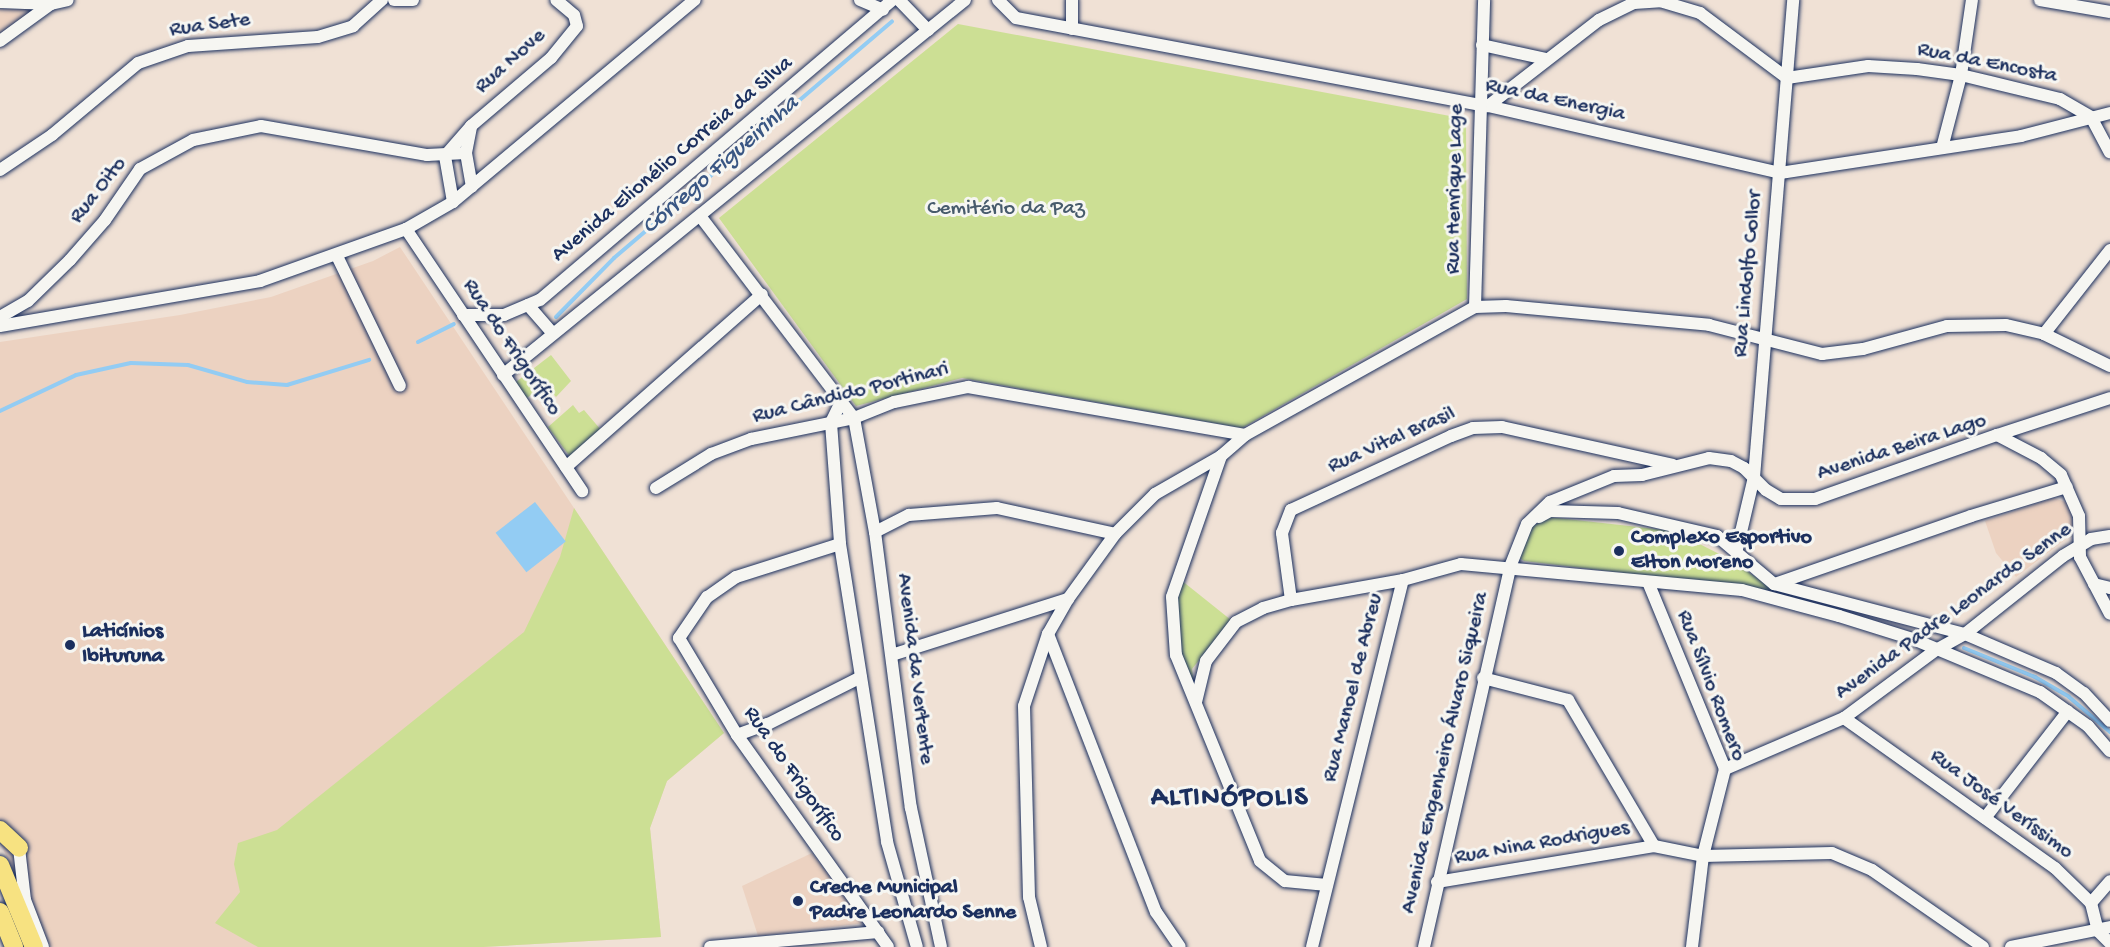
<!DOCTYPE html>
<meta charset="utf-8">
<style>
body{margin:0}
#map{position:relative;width:2110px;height:947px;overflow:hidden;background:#f0e1d5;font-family:"Gochi Hand",sans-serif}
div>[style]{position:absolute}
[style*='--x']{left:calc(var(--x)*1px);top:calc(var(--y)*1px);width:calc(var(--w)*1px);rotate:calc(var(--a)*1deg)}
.built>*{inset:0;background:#ecd2c1}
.green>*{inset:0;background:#ccdf94}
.water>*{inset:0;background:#93ccf3;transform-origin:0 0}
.stream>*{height:4px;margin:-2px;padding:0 2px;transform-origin:2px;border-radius:2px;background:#93ccf3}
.roads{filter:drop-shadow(0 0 2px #1b2f5e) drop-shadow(0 0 2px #1b2f5e)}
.minor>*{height:12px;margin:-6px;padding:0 6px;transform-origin:6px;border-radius:6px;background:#f6f6f2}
.highway>*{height:18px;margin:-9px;padding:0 9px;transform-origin:9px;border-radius:9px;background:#f7e281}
.dots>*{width:16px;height:16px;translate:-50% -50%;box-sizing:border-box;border:3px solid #f6f6f2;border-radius:50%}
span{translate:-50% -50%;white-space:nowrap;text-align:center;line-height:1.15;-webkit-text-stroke:6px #f6f6f2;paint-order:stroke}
.street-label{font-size:22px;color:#1b2f5e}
.park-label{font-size:22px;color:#475b6c}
.poi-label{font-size:22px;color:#1b2f5e;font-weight:700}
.left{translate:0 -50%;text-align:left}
.water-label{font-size:24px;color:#395683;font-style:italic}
.district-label{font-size:28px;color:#1b2f5e;font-weight:700;letter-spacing:1.5px}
</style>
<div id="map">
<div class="built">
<i style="clip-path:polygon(42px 4px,0 34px,0 9px)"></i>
<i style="clip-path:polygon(400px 247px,724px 733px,667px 781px,650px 828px,661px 937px,483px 947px,51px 947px,0 843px,0 342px,180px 315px,271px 297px,373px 261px)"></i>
<i style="clip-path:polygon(2054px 498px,2068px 503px,2075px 532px,2016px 577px,1996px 553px,1985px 521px)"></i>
<i style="clip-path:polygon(812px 853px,865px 923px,758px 936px,742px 886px)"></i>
</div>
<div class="green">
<i style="clip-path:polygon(958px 24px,1466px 119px,1467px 299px,1242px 428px,962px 378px,856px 406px,719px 218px)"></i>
<i style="clip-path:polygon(551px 355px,571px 381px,556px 397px,550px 390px,540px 398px,535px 392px,527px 398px,516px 382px)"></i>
<i style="clip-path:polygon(573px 405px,579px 413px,584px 410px,601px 430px,571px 458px,548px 427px)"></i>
<i style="clip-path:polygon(574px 508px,724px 733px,667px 781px,650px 828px,661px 937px,483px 947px,258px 947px,215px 923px,240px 892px,234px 864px,238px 843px,277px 830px,524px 632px,560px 557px)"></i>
<i style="clip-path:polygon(1549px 517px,1674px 531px,1733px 561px,1775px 591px,1524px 561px,1520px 558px,1523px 545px,1533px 526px)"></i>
<i style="clip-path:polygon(1181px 580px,1231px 620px,1192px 669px,1194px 684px,1179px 654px,1178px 599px)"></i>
</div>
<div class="water">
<i style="left:535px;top:502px;width:50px;height:50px;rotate:52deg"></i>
</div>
<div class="stream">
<i style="--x:556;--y:317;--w:83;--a:-45.5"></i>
<i style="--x:614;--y:258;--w:365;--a:-40.4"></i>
<i style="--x:418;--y:342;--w:40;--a:-26.6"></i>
<i style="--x:0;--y:411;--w:84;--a:-25.3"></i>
<i style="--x:76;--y:375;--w:56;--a:-12.3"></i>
<i style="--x:131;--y:363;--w:57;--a:2"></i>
<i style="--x:188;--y:365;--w:61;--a:16.1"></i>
<i style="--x:247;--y:382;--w:40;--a:4.3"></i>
<i style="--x:287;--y:385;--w:86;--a:-17"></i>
<i style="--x:1964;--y:648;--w:77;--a:22.2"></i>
<i style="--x:2035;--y:677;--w:39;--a:30"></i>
<i style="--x:2069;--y:697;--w:54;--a:40.5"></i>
</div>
<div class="roads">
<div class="minor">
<i style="--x:394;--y:0;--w:19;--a:0"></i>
<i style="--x:860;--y:0;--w:25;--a:23"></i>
<i style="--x:899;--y:0;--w:42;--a:46"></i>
<i style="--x:998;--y:0;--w:25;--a:45"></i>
<i style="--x:1016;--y:18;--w:480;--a:10.6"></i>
<i style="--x:1488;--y:106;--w:300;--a:12.9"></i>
<i style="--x:1780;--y:173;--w:244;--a:-8.7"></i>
<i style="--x:2021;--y:136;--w:92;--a:-14.5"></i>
<i style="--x:1072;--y:0;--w:29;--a:90"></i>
<i style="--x:2040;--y:0;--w:71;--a:9.7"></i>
<i style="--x:0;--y:2;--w:51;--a:2.2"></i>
<i style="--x:51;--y:4;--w:17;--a:-13"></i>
<i style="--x:0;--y:41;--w:63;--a:-36"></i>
<i style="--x:1482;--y:45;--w:66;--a:12.3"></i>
<i style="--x:1488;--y:106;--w:140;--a:-37.8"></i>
<i style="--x:1599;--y:20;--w:39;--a:-26"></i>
<i style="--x:1634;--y:3;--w:26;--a:-4"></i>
<i style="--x:1660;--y:1;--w:42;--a:16.7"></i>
<i style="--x:1700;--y:13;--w:109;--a:36.8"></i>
<i style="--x:1787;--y:78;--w:82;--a:-8.4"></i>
<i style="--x:1868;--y:66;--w:49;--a:3.5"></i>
<i style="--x:1917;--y:69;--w:44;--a:7.8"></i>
<i style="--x:1961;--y:75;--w:102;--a:13.6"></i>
<i style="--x:2060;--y:99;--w:36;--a:30"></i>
<i style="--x:2091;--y:117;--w:40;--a:62"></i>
<i style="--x:471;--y:127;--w:26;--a:101"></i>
<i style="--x:466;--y:153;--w:34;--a:80"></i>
<i style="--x:1942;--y:148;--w:75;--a:-75.4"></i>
<i style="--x:1961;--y:75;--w:76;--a:-81.7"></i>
<i style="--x:0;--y:170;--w:63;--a:-33.9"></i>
<i style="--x:52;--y:135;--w:112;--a:-39.9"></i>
<i style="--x:138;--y:63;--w:53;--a:-18.8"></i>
<i style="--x:188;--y:46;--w:130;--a:-4"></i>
<i style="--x:318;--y:37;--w:37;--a:-17"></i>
<i style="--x:353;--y:26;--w:39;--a:-42"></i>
<i style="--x:453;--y:202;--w:47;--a:-99.9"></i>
<i style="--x:445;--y:156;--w:40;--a:-49"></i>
<i style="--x:471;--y:126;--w:105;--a:-40.4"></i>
<i style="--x:551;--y:58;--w:41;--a:-50.9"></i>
<i style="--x:577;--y:26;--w:11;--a:-105"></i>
<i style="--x:574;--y:15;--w:23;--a:-140"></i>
<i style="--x:700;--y:216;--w:254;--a:52.7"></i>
<i style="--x:854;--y:418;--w:116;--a:79.6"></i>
<i style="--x:875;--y:532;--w:278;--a:82.6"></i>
<i style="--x:911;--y:808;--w:142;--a:77.8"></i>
<i style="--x:406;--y:229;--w:316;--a:56.1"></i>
<i style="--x:337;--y:256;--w:144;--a:64.1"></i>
<i style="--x:528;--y:305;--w:38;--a:49"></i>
<i style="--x:1475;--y:307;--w:307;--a:-88.3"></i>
<i style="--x:463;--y:315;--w:41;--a:0"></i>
<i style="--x:504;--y:315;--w:39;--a:-23"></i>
<i style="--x:540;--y:300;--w:463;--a:-40.4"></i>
<i style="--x:0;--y:317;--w:32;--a:-30"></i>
<i style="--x:28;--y:301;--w:59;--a:-44.3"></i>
<i style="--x:70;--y:260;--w:53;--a:-48.8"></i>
<i style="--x:105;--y:220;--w:62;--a:-55.5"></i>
<i style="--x:140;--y:169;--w:60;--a:-28.7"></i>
<i style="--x:193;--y:140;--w:69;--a:-11.6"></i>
<i style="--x:261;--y:126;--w:169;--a:9.9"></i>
<i style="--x:427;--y:155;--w:39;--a:-3"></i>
<i style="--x:0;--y:326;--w:264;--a:-9.8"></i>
<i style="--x:260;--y:281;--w:155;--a:-19.6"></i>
<i style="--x:406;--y:229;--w:54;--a:-29.9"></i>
<i style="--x:453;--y:202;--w:315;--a:-39.9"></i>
<i style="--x:2044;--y:334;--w:107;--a:-51.8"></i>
<i style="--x:503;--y:375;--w:595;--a:-39.07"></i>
<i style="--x:842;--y:400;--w:25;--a:116"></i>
<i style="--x:831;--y:423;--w:121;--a:85.7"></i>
<i style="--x:840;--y:544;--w:302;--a:81"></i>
<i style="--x:887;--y:842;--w:109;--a:74.1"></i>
<i style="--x:1997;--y:435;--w:119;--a:-18.1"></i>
<i style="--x:1221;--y:456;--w:149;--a:109.2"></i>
<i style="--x:1172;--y:597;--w:58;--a:86.1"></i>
<i style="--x:1176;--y:655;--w:222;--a:67.8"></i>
<i style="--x:1260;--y:861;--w:32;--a:39"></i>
<i style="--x:1285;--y:881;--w:42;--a:5.4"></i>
<i style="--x:566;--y:467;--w:261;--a:-41.4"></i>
<i style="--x:656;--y:488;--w:65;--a:-31.7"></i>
<i style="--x:711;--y:454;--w:43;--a:-20.6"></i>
<i style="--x:751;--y:439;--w:105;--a:-11.5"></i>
<i style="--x:854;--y:418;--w:43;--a:-21.8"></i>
<i style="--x:894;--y:402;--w:76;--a:-11.5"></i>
<i style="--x:968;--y:387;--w:281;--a:9.8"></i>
<i style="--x:1539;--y:517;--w:13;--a:-29"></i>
<i style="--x:1550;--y:511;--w:68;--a:1.7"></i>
<i style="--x:1618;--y:513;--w:102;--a:13.1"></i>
<i style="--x:1717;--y:536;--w:75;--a:40.1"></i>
<i style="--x:1774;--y:584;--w:197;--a:14.7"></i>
<i style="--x:1965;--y:634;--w:99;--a:23.2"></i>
<i style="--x:2056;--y:673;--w:34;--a:36"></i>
<i style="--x:2084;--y:693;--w:38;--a:47"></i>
<i style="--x:875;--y:532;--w:38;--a:-27"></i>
<i style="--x:909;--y:515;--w:88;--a:-4.5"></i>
<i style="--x:997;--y:508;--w:121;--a:12.4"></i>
<i style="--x:840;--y:544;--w:109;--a:162.4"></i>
<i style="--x:736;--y:577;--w:35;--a:145"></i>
<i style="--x:707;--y:597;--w:50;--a:124.3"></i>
<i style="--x:679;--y:638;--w:113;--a:59.1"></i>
<i style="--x:737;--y:735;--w:260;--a:54.5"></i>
<i style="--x:1737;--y:549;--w:74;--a:-76.7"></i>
<i style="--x:1754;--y:477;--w:479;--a:-85.3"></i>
<i style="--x:1648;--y:582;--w:202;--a:67.6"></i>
<i style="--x:1725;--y:769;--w:90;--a:104.2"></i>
<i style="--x:1703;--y:856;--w:92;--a:96.9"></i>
<i style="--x:1775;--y:584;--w:207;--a:-19.1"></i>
<i style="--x:1971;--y:516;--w:100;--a:-16.8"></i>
<i style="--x:2094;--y:584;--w:16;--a:14"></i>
<i style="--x:1291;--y:600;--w:68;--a:-97.7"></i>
<i style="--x:1282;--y:533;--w:25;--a:-69"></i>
<i style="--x:1291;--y:510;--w:176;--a:-24.8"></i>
<i style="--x:1451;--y:436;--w:23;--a:-20"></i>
<i style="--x:1473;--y:428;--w:29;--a:-2"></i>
<i style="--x:1502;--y:427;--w:175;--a:12.5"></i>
<i style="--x:1048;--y:634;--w:298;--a:68.8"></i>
<i style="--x:1156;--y:912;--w:42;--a:55.6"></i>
<i style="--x:892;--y:655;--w:185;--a:-17.7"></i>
<i style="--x:1483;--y:678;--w:88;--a:14.5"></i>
<i style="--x:1568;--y:700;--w:169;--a:59.5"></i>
<i style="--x:1196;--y:702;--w:42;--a:-76.3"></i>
<i style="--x:1206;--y:661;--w:49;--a:-52.4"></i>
<i style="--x:1236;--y:622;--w:30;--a:-27"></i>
<i style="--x:1263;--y:608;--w:29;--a:-16"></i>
<i style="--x:1291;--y:600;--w:114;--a:-10.1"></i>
<i style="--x:1403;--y:580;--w:60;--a:-15.4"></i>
<i style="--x:1461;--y:564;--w:282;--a:5.3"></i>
<i style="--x:1742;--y:590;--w:100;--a:15"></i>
<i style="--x:1839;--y:616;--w:77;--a:17.3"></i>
<i style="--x:1913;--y:639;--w:138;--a:22.7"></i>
<i style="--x:2040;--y:692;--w:59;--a:35.3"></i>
<i style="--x:2088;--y:726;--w:33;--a:49"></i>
<i style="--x:1844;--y:718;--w:259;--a:35.4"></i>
<i style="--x:2055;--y:868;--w:50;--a:44.2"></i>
<i style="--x:2091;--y:903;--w:29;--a:76"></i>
<i style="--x:2098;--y:931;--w:17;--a:45"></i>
<i style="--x:737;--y:735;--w:33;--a:-20"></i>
<i style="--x:768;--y:724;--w:104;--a:-26.8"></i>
<i style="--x:1725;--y:769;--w:129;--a:-23.2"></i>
<i style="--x:1844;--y:718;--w:114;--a:-36.5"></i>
<i style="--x:1936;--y:650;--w:33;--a:-29"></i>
<i style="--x:1965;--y:634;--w:125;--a:-38.5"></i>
<i style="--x:2063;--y:556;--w:33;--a:-31"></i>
<i style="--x:2091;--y:539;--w:19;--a:-9"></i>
<i style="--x:1985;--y:818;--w:135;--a:-52.2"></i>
<i style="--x:19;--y:848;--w:52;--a:83.4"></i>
<i style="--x:25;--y:900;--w:50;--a:69"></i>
<i style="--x:1437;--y:882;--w:220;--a:-9.4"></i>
<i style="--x:1654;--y:846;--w:50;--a:11.5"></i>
<i style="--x:1703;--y:856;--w:129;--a:-1.3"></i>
<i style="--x:1832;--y:853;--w:43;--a:23"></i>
<i style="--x:1872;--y:870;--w:135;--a:34.7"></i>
<i style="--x:2091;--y:903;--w:29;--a:-49"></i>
<i style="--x:710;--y:947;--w:169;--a:-5.1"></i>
<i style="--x:1041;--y:947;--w:51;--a:-103.5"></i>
<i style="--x:1029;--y:897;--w:191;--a:-91.5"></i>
<i style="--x:1024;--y:706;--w:76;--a:-71.6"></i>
<i style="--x:1048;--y:634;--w:40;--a:-60.3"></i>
<i style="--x:1068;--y:599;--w:80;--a:-54.1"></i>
<i style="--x:1115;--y:534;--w:57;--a:-45"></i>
<i style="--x:1155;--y:494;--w:76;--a:-29.9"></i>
<i style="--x:1221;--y:456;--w:32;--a:-41"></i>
<i style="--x:1245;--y:435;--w:263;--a:-29.1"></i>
<i style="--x:1475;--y:307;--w:31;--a:-2"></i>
<i style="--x:1506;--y:306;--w:204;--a:5.3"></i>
<i style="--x:1709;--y:325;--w:117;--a:14.4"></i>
<i style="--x:1822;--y:354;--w:41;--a:-7"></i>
<i style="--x:1863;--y:349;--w:87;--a:-15.3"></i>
<i style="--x:1947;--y:326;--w:59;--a:-1"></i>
<i style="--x:2006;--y:325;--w:39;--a:13"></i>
<i style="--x:2044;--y:334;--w:73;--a:25.9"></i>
<i style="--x:1312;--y:947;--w:378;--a:-76.1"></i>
<i style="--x:1424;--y:947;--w:390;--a:-77.2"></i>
<i style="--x:1510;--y:567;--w:46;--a:-68.4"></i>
<i style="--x:1527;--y:524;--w:32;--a:-44"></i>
<i style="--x:1550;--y:502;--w:69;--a:-22.1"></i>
<i style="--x:1614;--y:476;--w:28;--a:-2"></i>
<i style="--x:1642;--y:475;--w:69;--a:-14.2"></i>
<i style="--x:1709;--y:458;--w:22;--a:8"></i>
<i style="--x:1731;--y:461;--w:15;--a:28"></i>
<i style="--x:1744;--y:468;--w:31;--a:45"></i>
<i style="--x:1766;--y:490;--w:17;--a:31"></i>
<i style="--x:1781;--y:499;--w:34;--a:0"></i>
<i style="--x:1815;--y:499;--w:193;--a:-19.4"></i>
<i style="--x:1997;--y:435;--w:50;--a:27.6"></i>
<i style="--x:2041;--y:458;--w:26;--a:40"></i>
<i style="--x:2061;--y:475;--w:45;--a:66.3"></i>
<i style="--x:2079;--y:516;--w:41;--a:88.6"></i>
<i style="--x:2080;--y:557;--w:64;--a:62.2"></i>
<i style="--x:2011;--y:947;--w:101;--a:-11.4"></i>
</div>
<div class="highway">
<i style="--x:0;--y:830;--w:26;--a:43"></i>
<i style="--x:0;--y:865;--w:89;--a:67.5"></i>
<i style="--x:0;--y:912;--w:38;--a:68"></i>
</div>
</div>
<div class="dots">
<i style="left:1619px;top:551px;background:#1b2f5e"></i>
<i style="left:70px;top:645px;background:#1b2f5e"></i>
<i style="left:798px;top:901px;background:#1b2f5e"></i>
</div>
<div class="street-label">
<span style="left:210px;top:26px;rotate:-8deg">Rua Sete</span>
<span style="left:511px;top:62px;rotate:-42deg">Rua Nove</span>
<span style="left:1987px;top:64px;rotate:11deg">Rua da Encosta</span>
<span style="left:1555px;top:101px;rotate:12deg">Rua da Energia</span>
<span style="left:673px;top:160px;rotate:-40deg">Avenida Elionélio Correia da Silva</span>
<span style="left:1456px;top:189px;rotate:-89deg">Rua Henrique Lage</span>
<span style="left:99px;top:191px;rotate:-52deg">Rua Oito</span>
<span style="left:1749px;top:274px;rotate:-85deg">Rua Lindolfo Collor</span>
<span style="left:511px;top:348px;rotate:56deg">Rua do Frigorífico</span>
<span style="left:851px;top:394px;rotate:-14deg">Rua Cândido Portinari</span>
<span style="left:1392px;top:441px;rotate:-24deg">Rua Vital Brasil</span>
<span style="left:1902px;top:448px;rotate:-18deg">Avenida Beira Lago</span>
<span style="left:1954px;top:612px;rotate:-36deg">Avenida Padre Leonardo Senne</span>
<span style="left:914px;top:669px;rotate:83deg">Avenida da Vertente</span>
<span style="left:1710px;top:686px;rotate:69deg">Rua Sílvio Romero</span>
<span style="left:1354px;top:688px;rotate:-76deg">Rua Manoel de Abreu</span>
<span style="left:1446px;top:753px;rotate:-77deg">Avenida Engenheiro Álvaro Siqueira</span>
<span style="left:793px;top:775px;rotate:55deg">Rua do Frigorífico</span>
<span style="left:2001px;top:805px;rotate:36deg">Rua José Veríssimo</span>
<span style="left:1542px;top:844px;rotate:-10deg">Rua Nina Rodrigues</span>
</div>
<div class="park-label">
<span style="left:1006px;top:210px">Cemitério da Paz</span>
</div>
<div class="poi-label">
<span class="left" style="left:1631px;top:551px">Complexo Esportivo<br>Elton Moreno</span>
<span class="left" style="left:82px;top:645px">Laticínios<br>Ibituruna</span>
<span class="left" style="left:810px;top:901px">Creche Municipal<br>Padre Leonardo Senne</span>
</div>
<div class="water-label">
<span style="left:721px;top:166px;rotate:-41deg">Córrego Figueirinha</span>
</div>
<div class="district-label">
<span style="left:1230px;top:799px">ALTINÓPOLIS</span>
</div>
</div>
